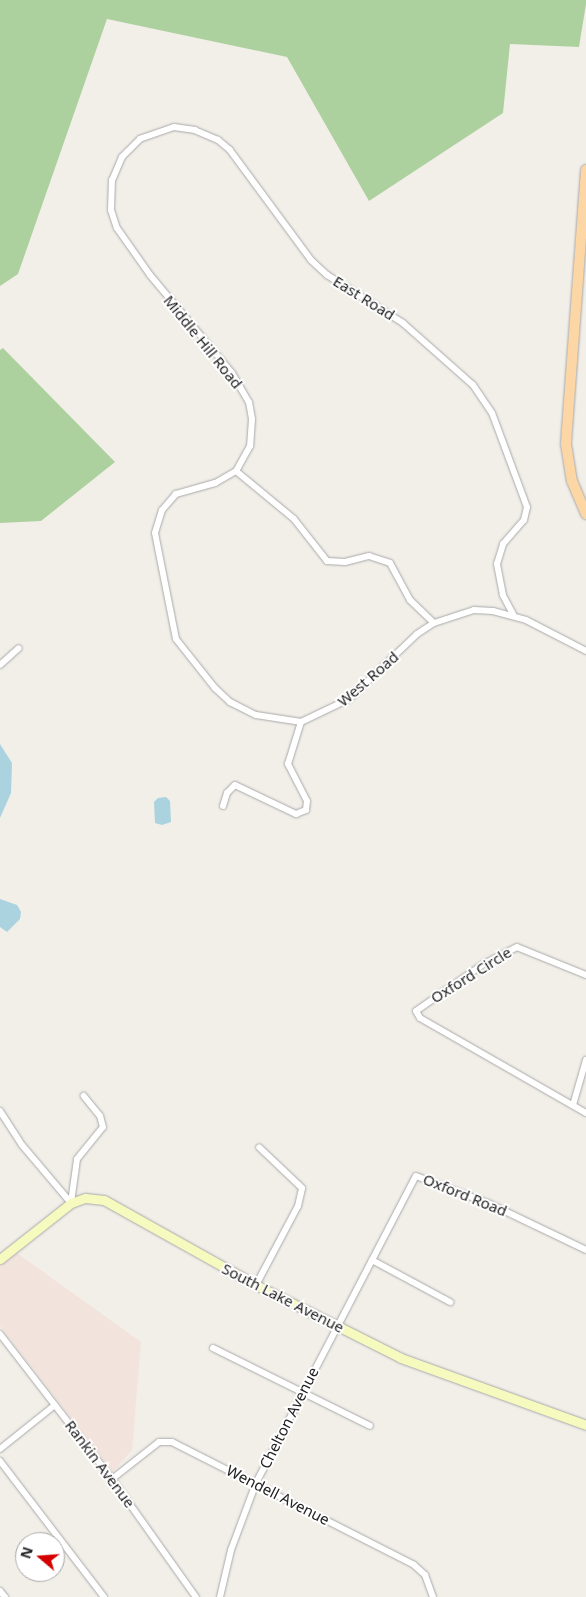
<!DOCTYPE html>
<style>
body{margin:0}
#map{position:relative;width:586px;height:1597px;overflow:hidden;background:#f2efe9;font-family:"Noto Sans",sans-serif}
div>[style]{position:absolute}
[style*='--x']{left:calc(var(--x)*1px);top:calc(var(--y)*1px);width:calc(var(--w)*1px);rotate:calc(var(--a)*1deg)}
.military>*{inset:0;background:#f3e3dd}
.forest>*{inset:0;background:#add19e}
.water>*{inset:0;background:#aad3df}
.roads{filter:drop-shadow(0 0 1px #a9a9a9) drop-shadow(0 0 1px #a9a9a9)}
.street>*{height:6px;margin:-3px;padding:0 3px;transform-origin:3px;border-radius:3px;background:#fff}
.secondary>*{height:9px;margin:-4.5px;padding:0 4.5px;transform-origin:4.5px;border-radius:4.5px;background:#f7fabf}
.primary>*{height:10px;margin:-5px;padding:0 5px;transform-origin:5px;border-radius:5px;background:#fcd6a4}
span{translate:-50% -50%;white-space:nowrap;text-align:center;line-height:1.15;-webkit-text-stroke:4px #fff;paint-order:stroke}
.street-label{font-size:15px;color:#222}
.north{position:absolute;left:15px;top:1532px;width:50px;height:50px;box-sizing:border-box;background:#fff;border:1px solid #a7a7a7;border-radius:50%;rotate:288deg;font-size:14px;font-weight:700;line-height:20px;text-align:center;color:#222}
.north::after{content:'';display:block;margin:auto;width:18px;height:22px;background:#d40000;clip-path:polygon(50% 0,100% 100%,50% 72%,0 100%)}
</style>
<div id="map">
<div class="military">
<i style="clip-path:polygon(17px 1253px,141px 1342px,132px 1450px,113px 1472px,0 1326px,0 1266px)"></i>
</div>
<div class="forest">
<i style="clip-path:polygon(0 0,586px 0,586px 4px,579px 47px,510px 44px,503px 113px,369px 201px,287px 57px,107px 19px,18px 274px,0 286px)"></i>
<i style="clip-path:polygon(3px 348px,115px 462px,41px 521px,0 523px,0 350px)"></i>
</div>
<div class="water">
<i style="clip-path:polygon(0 744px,12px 763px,11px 793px,0 818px)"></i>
<i style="clip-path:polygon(166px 797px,170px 801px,171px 822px,162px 825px,155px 823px,154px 802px,158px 798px)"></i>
<i style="clip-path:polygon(0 899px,17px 905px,21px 912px,20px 919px,7px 932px,0 927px)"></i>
</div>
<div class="roads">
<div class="street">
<i style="--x:236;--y:471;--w:75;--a:39.6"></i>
<i style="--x:294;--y:519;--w:53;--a:51.8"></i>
<i style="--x:327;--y:561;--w:18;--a:3"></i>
<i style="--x:345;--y:562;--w:25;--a:-14"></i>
<i style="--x:369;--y:556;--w:22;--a:18"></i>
<i style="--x:390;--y:563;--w:42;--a:61.6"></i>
<i style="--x:410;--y:600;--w:33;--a:44"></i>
<i style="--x:514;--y:616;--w:24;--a:-118"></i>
<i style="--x:503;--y:595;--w:32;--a:-101"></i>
<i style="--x:497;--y:564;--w:21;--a:-73"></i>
<i style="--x:503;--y:544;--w:32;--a:-49"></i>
<i style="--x:524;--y:520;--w:13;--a:-77"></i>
<i style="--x:527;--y:507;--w:100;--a:-110.4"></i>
<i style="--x:492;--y:413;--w:34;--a:-124"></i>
<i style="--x:473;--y:385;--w:94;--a:-138.5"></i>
<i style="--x:403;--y:323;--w:90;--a:-147.7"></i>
<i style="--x:327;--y:275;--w:22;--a:-137"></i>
<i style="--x:311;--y:260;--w:137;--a:-126.4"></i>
<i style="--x:230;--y:150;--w:16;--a:-140"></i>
<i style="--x:218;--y:140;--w:25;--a:-157"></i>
<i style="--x:195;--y:130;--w:21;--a:-172"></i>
<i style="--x:174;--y:127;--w:36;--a:161"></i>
<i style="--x:140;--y:139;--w:25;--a:135"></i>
<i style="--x:122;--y:157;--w:25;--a:113"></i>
<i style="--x:112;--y:180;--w:30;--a:92"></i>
<i style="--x:111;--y:210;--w:19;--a:72"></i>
<i style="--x:117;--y:228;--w:57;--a:54.9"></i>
<i style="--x:150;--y:275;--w:128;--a:50.1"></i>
<i style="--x:232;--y:373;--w:34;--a:60"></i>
<i style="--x:249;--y:402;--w:17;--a:80"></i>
<i style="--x:252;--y:419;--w:27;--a:94"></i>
<i style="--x:250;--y:446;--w:29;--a:119"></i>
<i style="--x:236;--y:471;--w:24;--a:150"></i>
<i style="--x:215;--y:483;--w:41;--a:164.2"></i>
<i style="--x:176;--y:494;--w:21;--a:131"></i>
<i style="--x:162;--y:510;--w:24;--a:107"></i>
<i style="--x:155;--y:533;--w:108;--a:78.8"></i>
<i style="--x:176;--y:639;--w:63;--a:51.5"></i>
<i style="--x:215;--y:688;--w:21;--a:43"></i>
<i style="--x:230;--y:702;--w:29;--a:27"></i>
<i style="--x:256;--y:715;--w:46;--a:8.8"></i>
<i style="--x:301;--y:722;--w:53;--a:-25.6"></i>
<i style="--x:349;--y:699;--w:94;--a:-43.7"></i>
<i style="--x:417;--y:634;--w:20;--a:-33"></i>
<i style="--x:434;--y:623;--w:42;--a:-18"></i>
<i style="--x:474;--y:610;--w:19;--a:3"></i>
<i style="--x:493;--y:611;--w:34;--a:15"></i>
<i style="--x:526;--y:620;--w:68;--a:27.3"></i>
<i style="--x:0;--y:665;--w:25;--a:-42"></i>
<i style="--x:223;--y:806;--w:14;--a:-73"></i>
<i style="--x:227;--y:793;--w:11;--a:-45"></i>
<i style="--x:235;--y:785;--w:68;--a:25.4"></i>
<i style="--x:296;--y:814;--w:11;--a:-22"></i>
<i style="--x:306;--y:810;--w:9;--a:-84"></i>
<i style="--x:307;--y:801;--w:42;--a:-117.2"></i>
<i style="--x:288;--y:764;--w:44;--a:-72.8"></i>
<i style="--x:586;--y:975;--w:74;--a:-157.9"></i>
<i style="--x:517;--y:947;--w:36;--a:153"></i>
<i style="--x:485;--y:963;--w:84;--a:145.2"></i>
<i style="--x:416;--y:1011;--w:8;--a:60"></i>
<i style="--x:420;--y:1018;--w:191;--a:29.8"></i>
<i style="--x:573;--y:1105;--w:47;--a:-73.9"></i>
<i style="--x:0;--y:1111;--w:40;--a:57.1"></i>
<i style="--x:22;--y:1145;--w:76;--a:49.8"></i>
<i style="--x:71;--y:1203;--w:44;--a:-82.2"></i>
<i style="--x:77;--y:1159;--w:41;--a:-50.9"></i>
<i style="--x:103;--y:1127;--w:11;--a:-105"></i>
<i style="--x:100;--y:1116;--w:26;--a:-129"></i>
<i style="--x:372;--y:1260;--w:89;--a:28.3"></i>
<i style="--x:256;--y:1285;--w:89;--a:-62"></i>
<i style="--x:298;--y:1206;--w:18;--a:-77"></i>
<i style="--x:302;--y:1188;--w:59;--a:-136.4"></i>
<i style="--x:0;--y:1334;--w:183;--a:52.3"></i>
<i style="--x:112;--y:1479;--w:145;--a:54.6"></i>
<i style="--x:213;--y:1348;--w:175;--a:26.4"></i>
<i style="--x:0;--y:1449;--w:70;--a:-38.7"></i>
<i style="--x:0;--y:1461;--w:171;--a:52.6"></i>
<i style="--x:112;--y:1479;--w:60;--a:-38.2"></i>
<i style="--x:159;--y:1442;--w:13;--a:0"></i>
<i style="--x:172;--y:1442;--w:271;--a:26.9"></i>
<i style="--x:414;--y:1565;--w:15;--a:42"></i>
<i style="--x:425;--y:1575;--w:23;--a:70"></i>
<i style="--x:0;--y:1591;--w:8;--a:50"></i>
<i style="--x:220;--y:1597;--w:48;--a:-76.8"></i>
<i style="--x:231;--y:1550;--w:72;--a:-69.5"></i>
<i style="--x:256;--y:1483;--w:346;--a:-62.5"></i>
<i style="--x:416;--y:1176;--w:79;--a:20.7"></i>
<i style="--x:490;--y:1204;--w:106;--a:25.6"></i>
</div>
<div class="secondary">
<i style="--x:0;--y:1259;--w:90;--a:-38.3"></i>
<i style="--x:71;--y:1203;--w:15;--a:-20"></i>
<i style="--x:85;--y:1198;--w:19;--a:6"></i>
<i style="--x:104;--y:1200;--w:174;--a:29.2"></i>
<i style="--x:256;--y:1285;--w:162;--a:26.7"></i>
<i style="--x:401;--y:1358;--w:197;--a:19.9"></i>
</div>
<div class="primary">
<i style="--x:586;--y:170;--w:275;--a:94.2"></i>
<i style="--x:566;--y:444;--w:37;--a:81"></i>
<i style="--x:572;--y:481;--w:36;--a:67"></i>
</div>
</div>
<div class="street-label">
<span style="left:364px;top:298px;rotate:32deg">East Road</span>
<span style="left:203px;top:342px;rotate:51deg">Middle Hill Road</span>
<span style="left:368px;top:679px;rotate:-41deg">West Road</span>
<span style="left:471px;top:975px;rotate:-32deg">Oxford Circle</span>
<span style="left:465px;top:1195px;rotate:22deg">Oxford Road</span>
<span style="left:283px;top:1298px;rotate:27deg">South Lake Avenue</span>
<span style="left:289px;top:1418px;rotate:-63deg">Chelton Avenue</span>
<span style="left:100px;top:1464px;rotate:53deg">Rankin Avenue</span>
<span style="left:278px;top:1495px;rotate:27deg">Wendell Avenue</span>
</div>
<div class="north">N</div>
</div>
